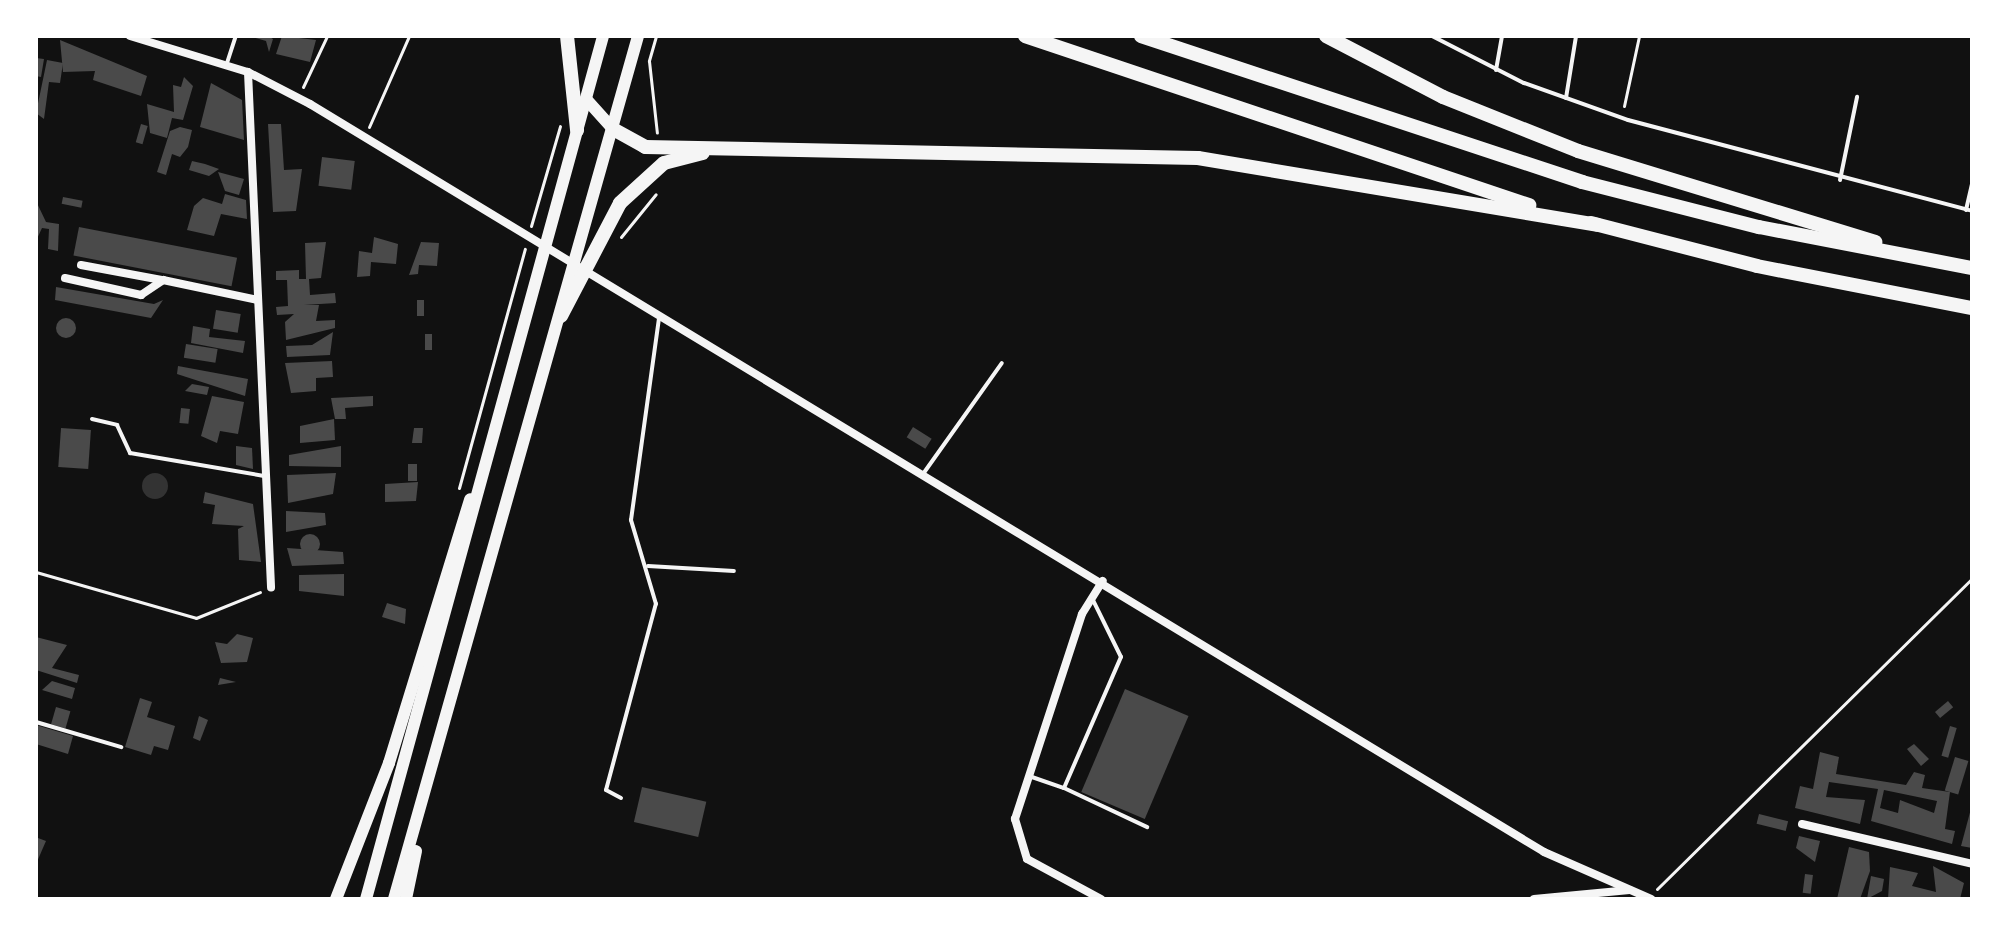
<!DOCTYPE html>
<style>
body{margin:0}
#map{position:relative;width:2008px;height:935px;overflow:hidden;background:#111;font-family:"Archivo Narrow",sans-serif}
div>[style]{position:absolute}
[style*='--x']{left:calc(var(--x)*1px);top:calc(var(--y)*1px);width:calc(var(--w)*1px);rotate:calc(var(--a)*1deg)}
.water>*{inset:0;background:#333}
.round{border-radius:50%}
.building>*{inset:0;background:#4a4a4a;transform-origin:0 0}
.path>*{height:3px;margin:-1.5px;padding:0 1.5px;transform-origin:1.5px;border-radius:1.5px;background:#f5f5f5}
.service>*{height:4px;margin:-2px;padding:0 2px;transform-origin:2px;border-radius:2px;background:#f5f5f5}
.minor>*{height:8px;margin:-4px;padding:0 4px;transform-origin:4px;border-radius:4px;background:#f5f5f5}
.primary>*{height:12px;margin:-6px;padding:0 6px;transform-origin:6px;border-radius:6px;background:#f5f5f5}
.motorway>*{height:14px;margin:-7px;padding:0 7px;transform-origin:7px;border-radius:7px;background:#f5f5f5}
span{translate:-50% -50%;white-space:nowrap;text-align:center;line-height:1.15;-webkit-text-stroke:8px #fff;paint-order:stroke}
.frame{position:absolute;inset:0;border:38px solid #fff;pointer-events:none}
</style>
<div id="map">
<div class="water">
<i class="round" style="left:142px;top:473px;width:26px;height:26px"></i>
</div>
<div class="building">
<i style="clip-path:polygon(268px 36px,273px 39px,269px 52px,266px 41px,252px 37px)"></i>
<i style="clip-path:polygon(282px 36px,316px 40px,310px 62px,276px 54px)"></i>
<i style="clip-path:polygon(60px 40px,147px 76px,141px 96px,93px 80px,95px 71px,63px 72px)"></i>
<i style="clip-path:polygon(36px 58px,44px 59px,41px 77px,36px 76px)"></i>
<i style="clip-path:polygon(47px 60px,63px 63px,60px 83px,49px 82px,44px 119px,36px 113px)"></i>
<i style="clip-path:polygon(184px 77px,193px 86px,183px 120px,172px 118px,167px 138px,150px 133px,147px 104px,174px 112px,173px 85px,181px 87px)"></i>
<i style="clip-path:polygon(211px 83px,242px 100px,244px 140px,200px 127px)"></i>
<i style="left:141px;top:124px;width:7px;height:19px;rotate:16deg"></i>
<i style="clip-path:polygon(268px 124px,281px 124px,284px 170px,302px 169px,296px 211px,273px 212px)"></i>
<i style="clip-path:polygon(180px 127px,192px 130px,188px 147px,180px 157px,172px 154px,166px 175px,157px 172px,170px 131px)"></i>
<i style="left:322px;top:157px;width:33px;height:29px;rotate:7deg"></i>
<i style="clip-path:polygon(192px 161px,205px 164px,219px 169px,209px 176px,189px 170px)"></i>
<i style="clip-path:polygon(218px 172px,244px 179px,239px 195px,225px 191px)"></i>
<i style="clip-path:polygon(225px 194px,246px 200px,247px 219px,221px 214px,214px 236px,187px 230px,194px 206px,203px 198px,222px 204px)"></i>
<i style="left:63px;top:197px;width:20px;height:7px;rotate:11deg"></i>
<i style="clip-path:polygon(36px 201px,46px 222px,59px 224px,58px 251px,48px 249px,49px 229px,42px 228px,36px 241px)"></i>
<i style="left:79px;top:227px;width:161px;height:29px;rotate:11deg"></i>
<i style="clip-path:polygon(374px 237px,398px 244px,396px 264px,371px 262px,370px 276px,357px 277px,359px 251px,372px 253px)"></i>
<i style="clip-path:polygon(326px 242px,321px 278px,309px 279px,310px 295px,335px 293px,336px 303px,304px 305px,319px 305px,316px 321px,335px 320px,335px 328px,286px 340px,285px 322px,294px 314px,277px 315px,276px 307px,288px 306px,287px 280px,276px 280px,276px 271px,299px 270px,299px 279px,306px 279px,305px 243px)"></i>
<i style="clip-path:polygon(421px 242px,439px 243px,437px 266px,419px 265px,418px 274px,409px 275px)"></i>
<i style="clip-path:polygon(56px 287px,154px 304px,163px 300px,151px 318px,55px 300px)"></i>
<i style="left:417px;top:300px;width:7px;height:16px"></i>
<i style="left:216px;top:310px;width:25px;height:19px;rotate:9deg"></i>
<i class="round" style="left:56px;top:318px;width:20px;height:20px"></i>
<i style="clip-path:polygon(193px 326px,210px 329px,209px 337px,245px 341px,243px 353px,191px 343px)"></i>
<i style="clip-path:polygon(333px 332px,330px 355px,287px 357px,286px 346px,312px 345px)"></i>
<i style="left:425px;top:334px;width:7px;height:16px"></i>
<i style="left:186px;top:344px;width:32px;height:14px;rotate:9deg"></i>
<i style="clip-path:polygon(332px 361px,333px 377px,316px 378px,316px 391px,291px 393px,285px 363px)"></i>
<i style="clip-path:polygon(178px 366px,248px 379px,245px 396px,177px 374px)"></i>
<i style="clip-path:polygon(192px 384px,209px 387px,207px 395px,185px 391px)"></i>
<i style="clip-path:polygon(212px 396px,244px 402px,238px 434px,220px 431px,217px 443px,201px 436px)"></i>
<i style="clip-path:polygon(373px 396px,373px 406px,345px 408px,346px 419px,335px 419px,331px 398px)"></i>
<i style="left:181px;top:408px;width:9px;height:15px;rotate:6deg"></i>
<i style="clip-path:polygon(334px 419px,335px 440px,300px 443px,300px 426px)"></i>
<i style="left:913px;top:427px;width:22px;height:12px;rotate:32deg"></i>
<i style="left:61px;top:428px;width:30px;height:39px;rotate:4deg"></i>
<i style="clip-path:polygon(414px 428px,423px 428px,422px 443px,412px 443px)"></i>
<i style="clip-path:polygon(236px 446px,252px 448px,253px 469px,236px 465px)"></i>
<i style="clip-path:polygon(341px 446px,341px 467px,289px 466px,289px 455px)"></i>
<i style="left:417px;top:464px;width:17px;height:9px;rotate:90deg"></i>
<i style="clip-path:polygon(336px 473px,333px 494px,288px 503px,287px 475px)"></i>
<i style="clip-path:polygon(418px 482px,416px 501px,385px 502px,385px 484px)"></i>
<i style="clip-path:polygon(205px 492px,253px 504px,261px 562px,239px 560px,238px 529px,244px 526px,212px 524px,215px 505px,203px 503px)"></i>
<i style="clip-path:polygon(286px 511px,325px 513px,326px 525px,286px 532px)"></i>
<i class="round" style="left:300px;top:534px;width:20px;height:20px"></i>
<i style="clip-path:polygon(287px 548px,343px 552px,344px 564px,292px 566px)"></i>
<i style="clip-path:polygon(344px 574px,344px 596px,299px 591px,299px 575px)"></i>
<i style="clip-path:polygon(387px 603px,406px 609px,405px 624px,382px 617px)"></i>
<i style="clip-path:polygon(237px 634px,253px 638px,247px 662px,221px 663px,215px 642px,227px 644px)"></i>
<i style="clip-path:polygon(36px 637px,67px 645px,52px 668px,79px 675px,77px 683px,36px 670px)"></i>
<i style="clip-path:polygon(220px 678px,236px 682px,218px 685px)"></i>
<i style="clip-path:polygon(52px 681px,75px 688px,72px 699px,42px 690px)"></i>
<i style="left:1125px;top:689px;width:69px;height:112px;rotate:23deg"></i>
<i style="clip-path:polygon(140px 698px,152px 702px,147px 717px,175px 726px,168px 750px,154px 746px,151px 755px,125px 747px)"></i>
<i style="left:1948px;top:701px;width:8px;height:17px;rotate:50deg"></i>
<i style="left:56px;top:707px;width:15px;height:18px;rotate:16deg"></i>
<i style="clip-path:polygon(199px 716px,208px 720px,200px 741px,193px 738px)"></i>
<i style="clip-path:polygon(36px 725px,73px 736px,68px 754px,36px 744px)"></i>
<i style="left:1950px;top:726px;width:7px;height:31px;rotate:16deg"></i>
<i style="clip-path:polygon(1914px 744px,1929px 759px,1921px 766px,1907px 749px)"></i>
<i style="clip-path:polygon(evenodd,1820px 752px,1839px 757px,1836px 774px,1906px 785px,1914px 772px,1925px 775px,1922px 788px,1950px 792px,1945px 829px,1955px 831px,1952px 844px,1871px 821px,1878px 789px,1829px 782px,1826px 797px,1865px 800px,1860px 824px,1795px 808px,1800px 786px,1813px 789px,1820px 752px,1884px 790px,1937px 801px,1934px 813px,1900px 800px,1898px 813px,1880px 808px,1884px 790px)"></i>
<i style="left:1955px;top:757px;width:14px;height:35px;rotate:17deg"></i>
<i style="left:642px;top:787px;width:66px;height:36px;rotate:13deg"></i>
<i style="clip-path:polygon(1972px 805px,1972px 848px,1961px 846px)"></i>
<i style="left:1759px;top:814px;width:30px;height:10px;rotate:14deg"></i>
<i style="clip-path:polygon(1799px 836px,1820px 841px,1815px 862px,1796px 848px)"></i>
<i style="clip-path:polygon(38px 838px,46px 841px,36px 864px,36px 844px)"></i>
<i style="clip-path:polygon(1849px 847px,1869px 852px,1870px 871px,1860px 899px,1837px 899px)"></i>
<i style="clip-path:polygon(1933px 866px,1964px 883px,1960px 899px,1888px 899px,1890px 867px,1918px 873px,1912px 886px,1936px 892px)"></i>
<i style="left:1805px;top:874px;width:8px;height:19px;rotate:7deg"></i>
<i style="clip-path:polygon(1871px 876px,1884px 879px,1882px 891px,1867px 899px)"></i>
</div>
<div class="path">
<i style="--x:656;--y:36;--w:26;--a:106"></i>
<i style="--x:649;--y:61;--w:72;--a:83.7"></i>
<i style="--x:303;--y:87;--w:56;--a:-64.8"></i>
<i style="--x:1624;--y:106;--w:72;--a:-77.9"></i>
<i style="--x:369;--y:127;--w:99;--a:-66.3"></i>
<i style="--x:531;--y:226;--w:104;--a:-73.8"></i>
<i style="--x:621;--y:237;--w:55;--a:-50.9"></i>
<i style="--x:459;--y:488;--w:248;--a:-74.6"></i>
<i style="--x:36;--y:572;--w:166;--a:16"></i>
<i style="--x:196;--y:618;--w:69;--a:-22.1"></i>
<i style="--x:1657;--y:889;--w:443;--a:-44.6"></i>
</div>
<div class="service">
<i style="--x:1432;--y:36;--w:103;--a:27.1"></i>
<i style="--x:1524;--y:83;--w:110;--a:19.6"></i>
<i style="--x:1628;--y:120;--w:356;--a:14.8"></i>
<i style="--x:227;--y:63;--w:28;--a:-72"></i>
<i style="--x:1496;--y:70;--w:35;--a:-80"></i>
<i style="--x:1566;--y:98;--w:63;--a:-80.8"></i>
<i style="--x:1840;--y:180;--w:85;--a:-78.4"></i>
<i style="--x:1966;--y:210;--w:27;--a:-77"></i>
<i style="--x:92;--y:419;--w:26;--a:13"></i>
<i style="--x:117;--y:425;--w:31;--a:65"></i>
<i style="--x:130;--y:453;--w:136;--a:9.7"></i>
<i style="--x:923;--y:474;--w:136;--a:-54.6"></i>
<i style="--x:648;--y:566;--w:86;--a:3.3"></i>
<i style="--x:36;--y:722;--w:89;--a:16.4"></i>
<i style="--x:1029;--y:776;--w:37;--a:19"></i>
<i style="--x:1064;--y:788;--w:143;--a:-66.5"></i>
<i style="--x:1121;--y:657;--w:64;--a:-116.2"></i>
<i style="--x:1064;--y:788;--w:92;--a:25.2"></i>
<i style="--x:621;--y:798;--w:17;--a:-152"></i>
<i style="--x:606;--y:790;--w:193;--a:-75"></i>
<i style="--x:656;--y:604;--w:88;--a:-106.6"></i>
<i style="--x:631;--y:520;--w:205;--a:-82.1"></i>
</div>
<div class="minor">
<i style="--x:130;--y:36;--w:123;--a:17"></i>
<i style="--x:248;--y:72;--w:70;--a:27.3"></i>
<i style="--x:310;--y:104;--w:1443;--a:31.22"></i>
<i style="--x:1544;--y:852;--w:117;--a:23.7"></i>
<i style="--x:248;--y:72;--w:516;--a:87.44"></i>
<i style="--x:81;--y:265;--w:82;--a:10.5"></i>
<i style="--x:65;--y:278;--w:78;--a:12.6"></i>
<i style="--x:141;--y:295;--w:27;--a:-34"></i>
<i style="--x:163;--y:280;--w:97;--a:11.9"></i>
<i style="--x:1802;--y:824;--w:175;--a:13.2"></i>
<i style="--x:1101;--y:899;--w:84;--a:-151.6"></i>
<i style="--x:1027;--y:859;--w:42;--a:-106.7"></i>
<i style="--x:1015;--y:819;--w:216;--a:-71.9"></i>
<i style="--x:1082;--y:614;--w:39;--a:-58"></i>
<i style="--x:1534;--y:899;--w:96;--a:-5.4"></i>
</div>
<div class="primary">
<i style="--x:586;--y:99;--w:40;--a:48"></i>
<i style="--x:336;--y:899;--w:146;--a:-68.7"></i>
<i style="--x:389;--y:763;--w:276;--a:-72.9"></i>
<i style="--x:366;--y:899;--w:895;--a:-74.64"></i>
<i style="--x:394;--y:899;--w:897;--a:-74.21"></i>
<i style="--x:406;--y:899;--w:49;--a:-78.2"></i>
</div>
<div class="motorway">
<i style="--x:567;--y:36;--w:95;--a:83.9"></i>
<i style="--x:1025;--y:36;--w:532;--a:18.54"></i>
<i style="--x:1141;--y:36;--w:465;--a:18.3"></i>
<i style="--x:1582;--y:182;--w:183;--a:14.3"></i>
<i style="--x:1759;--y:227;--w:217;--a:10.9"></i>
<i style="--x:1326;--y:36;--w:132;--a:27.5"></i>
<i style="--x:1443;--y:97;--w:145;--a:21.8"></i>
<i style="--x:1578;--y:151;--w:311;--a:17"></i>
<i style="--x:613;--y:129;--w:37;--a:29"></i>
<i style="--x:645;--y:147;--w:553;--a:1.14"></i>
<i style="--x:1198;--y:158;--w:405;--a:9.5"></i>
<i style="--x:1591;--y:223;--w:171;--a:14.5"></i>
<i style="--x:1757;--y:266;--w:219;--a:11.1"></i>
<i style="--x:561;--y:316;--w:127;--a:-62.4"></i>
<i style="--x:620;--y:203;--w:59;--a:-42.3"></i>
<i style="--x:664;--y:163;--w:40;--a:-14.4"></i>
</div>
<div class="frame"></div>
</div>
